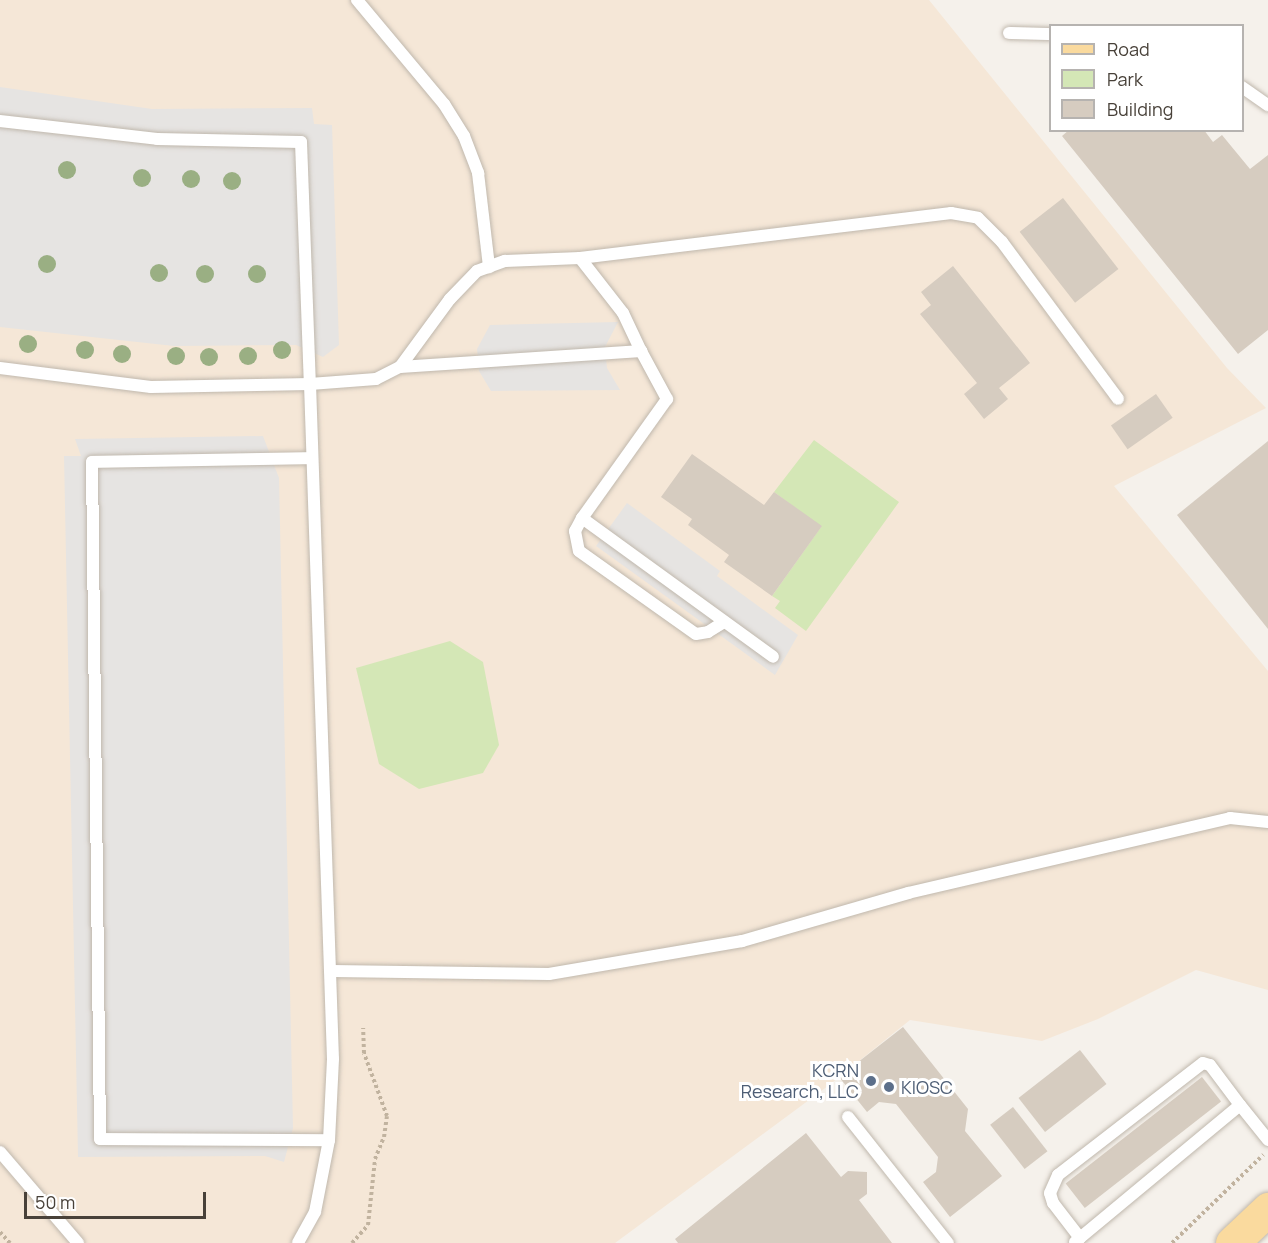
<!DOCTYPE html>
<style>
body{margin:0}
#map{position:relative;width:1268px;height:1243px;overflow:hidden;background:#f5f1eb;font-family:Manrope,sans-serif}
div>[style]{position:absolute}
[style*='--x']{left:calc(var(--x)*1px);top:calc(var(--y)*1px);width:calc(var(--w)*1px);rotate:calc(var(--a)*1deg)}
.commercial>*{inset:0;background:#f5e7d7}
.green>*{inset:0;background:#d4e7b6}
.parking>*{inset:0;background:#e6e4e2}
.building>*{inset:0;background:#d6ccc0;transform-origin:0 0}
.path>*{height:4px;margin-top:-2px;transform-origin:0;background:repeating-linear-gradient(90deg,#c1b39f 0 3px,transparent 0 6px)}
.roads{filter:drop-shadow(0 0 2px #c0b8ad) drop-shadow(0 0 2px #c0b8ad)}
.service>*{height:12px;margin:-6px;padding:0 6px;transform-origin:6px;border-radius:6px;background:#fff}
.primary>*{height:33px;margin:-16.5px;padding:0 16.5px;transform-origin:16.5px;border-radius:16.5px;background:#fada9e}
.trees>*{width:18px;height:18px;margin:-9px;border-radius:50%;background:#9aaf83}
.dots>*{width:16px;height:16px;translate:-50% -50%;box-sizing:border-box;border:3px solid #fff;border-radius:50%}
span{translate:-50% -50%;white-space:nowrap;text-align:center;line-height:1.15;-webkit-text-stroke:6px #fff;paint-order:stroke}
.service-label{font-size:18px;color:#4e5e75}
.right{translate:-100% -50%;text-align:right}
.left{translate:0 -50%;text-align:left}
.legend{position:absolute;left:1049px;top:24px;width:195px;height:108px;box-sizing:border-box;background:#fff;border:2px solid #b6b3b0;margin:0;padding:8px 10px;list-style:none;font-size:18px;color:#484139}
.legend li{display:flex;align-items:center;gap:12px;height:30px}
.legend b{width:30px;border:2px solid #b6b3b0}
.scale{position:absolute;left:24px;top:1192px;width:182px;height:27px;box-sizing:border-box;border:3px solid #484139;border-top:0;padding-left:8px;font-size:18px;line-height:21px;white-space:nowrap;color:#484139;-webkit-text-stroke:4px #fff;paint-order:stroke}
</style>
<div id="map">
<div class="commercial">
<i style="clip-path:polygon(0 0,929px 0,1227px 368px,1266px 408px,1114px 486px,1268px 671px,1268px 990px,1196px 970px,1098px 1019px,1042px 1041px,910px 1020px,828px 1086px,615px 1243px,0 1243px)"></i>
</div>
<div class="green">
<i style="clip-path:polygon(814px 440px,899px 502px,806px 631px,775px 608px,780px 601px,772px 596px,821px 527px,774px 492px)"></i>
<i style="clip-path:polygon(450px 641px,483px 662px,499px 745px,483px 773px,419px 789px,379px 764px,356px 668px)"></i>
</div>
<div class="parking">
<i style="clip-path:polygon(0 87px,152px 109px,312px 108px,314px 124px,332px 125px,339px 345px,323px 357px,296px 345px,174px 346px,0 327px)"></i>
<i style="clip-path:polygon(618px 322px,605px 347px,607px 368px,620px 390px,491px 391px,479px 371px,477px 349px,490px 325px)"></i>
<i style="clip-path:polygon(263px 436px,279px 478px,293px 1128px,284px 1162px,265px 1156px,78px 1157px,64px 456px,81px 456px,75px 439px)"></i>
<i style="clip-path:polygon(627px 503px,720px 571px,717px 576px,798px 635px,775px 675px,596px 546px)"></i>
</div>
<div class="building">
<i style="clip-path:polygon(1069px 130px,1204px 130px,1213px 142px,1222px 135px,1250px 169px,1268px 155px,1268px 330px,1238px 354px,1062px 136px)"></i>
<i style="left:1063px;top:198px;width:90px;height:55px;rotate:52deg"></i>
<i style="clip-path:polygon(953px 266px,1030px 363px,999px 388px,1008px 399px,984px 419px,964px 394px,977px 383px,920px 314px,931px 305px,921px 292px)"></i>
<i style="left:1156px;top:394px;width:29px;height:55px;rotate:55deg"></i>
<i style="clip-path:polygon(1268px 441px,1268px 629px,1177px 515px)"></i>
<i style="clip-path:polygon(692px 454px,764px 505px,774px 492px,822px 526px,772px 596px,724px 562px,729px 555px,688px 525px,692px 519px,661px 497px)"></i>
<i style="clip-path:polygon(903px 1027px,968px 1109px,965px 1131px,1002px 1176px,950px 1217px,923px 1182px,936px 1172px,938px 1157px,896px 1104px,879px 1102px,867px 1112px,839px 1077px)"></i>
<i style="left:1080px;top:1050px;width:43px;height:78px;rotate:52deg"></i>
<i style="left:1202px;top:1077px;width:31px;height:173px;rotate:52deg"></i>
<i style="left:1013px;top:1107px;width:56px;height:29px;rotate:52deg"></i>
<i style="clip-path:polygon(806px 1133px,841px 1177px,848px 1171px,867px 1172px,867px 1194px,859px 1200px,892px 1243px,678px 1243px,675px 1239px)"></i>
</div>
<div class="path">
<i style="--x:0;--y:1232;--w:15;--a:48"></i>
<i style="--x:352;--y:1243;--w:24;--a:-48"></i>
<i style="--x:368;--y:1225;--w:66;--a:-83.9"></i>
<i style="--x:375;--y:1159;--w:24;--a:-68"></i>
<i style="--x:384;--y:1137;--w:21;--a:-82"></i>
<i style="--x:387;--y:1116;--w:67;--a:-110.1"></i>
<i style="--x:364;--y:1053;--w:25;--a:-92"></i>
<i style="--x:1172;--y:1243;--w:127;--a:-44"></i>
</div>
<div class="roads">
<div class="service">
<i style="--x:357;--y:0;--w:136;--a:50.1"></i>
<i style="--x:444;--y:104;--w:38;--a:58"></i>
<i style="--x:464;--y:136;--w:40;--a:69"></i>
<i style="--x:478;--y:173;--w:95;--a:83.3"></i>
<i style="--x:1009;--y:33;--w:41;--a:1.4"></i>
<i style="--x:1242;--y:87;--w:32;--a:35"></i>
<i style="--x:0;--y:121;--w:158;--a:6.5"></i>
<i style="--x:157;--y:139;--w:144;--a:1.2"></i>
<i style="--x:301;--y:142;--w:242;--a:87.9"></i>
<i style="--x:310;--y:384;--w:66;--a:-4.3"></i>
<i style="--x:376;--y:379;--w:27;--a:-27"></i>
<i style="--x:400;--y:367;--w:242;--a:-3.8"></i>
<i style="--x:641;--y:351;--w:55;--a:61.6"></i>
<i style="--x:667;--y:399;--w:146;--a:125.5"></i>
<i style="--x:582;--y:518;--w:236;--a:36"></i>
<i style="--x:580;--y:258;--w:70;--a:52"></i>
<i style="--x:623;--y:313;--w:42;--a:64.7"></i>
<i style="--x:400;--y:367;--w:84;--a:-53.7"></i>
<i style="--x:450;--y:299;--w:39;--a:-46"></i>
<i style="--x:477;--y:271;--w:30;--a:-20"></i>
<i style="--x:505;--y:261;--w:75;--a:-2.3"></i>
<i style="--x:580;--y:258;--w:374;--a:-6.9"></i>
<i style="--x:951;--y:213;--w:27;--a:10"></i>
<i style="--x:978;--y:218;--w:34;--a:45"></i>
<i style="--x:1002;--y:242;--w:195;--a:53.5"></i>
<i style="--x:0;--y:368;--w:152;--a:7.2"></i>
<i style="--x:151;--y:387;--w:159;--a:-1.1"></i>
<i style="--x:310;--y:384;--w:675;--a:88.05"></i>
<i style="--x:333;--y:1059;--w:81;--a:92.8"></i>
<i style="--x:329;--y:1140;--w:73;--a:101"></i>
<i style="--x:315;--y:1212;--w:35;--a:119"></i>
<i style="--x:312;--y:458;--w:220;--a:179"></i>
<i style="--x:92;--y:462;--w:677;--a:89.32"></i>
<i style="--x:100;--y:1139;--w:229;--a:0.3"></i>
<i style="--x:582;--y:518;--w:15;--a:118"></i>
<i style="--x:575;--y:531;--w:20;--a:79"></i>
<i style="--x:579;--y:551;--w:143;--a:35.4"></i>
<i style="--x:696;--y:634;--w:12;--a:-9"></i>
<i style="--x:708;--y:632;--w:19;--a:-32"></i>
<i style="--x:332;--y:971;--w:217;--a:0.8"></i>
<i style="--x:549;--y:974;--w:196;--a:-9.7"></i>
<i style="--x:742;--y:941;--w:173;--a:-16.1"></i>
<i style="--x:908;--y:893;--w:331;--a:-13.1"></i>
<i style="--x:1230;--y:818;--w:38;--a:6"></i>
<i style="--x:848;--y:1117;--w:161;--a:51.6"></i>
<i style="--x:0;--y:1152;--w:120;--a:49.4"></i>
<i style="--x:1080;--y:1238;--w:44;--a:-127.6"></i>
<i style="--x:1053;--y:1203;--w:10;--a:-107"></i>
<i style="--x:1050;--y:1193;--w:20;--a:-66"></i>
<i style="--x:1058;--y:1175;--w:183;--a:-37.7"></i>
<i style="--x:1203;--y:1063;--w:7;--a:16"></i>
<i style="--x:1210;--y:1065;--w:50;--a:53.1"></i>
<i style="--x:1075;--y:1242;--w:214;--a:-39.7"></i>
<i style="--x:1240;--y:1105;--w:45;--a:51.3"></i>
</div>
<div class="primary">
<i style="--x:1232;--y:1243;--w:50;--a:-43.4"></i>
</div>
</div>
<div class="trees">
<i style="left:67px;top:170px"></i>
<i style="left:142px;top:178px"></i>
<i style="left:191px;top:179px"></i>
<i style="left:232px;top:181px"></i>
<i style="left:47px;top:264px"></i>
<i style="left:159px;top:273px"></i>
<i style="left:205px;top:274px"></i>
<i style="left:257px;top:274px"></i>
<i style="left:28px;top:344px"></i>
<i style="left:85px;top:350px"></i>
<i style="left:282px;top:350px"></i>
<i style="left:122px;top:354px"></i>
<i style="left:176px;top:356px"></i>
<i style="left:248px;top:356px"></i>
<i style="left:209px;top:357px"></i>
</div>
<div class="dots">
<i style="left:871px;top:1081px;background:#5c6f8a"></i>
<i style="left:889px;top:1087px;background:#5c6f8a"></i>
</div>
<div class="service-label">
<span class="right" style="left:859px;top:1081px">KCRN<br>Research, LLC</span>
<span class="left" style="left:901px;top:1087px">KIOSC</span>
</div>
<ul class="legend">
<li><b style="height:8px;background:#fada9e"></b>Road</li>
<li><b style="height:16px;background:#d4e7b6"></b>Park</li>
<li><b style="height:16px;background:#d6ccc0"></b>Building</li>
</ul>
<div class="scale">50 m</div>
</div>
